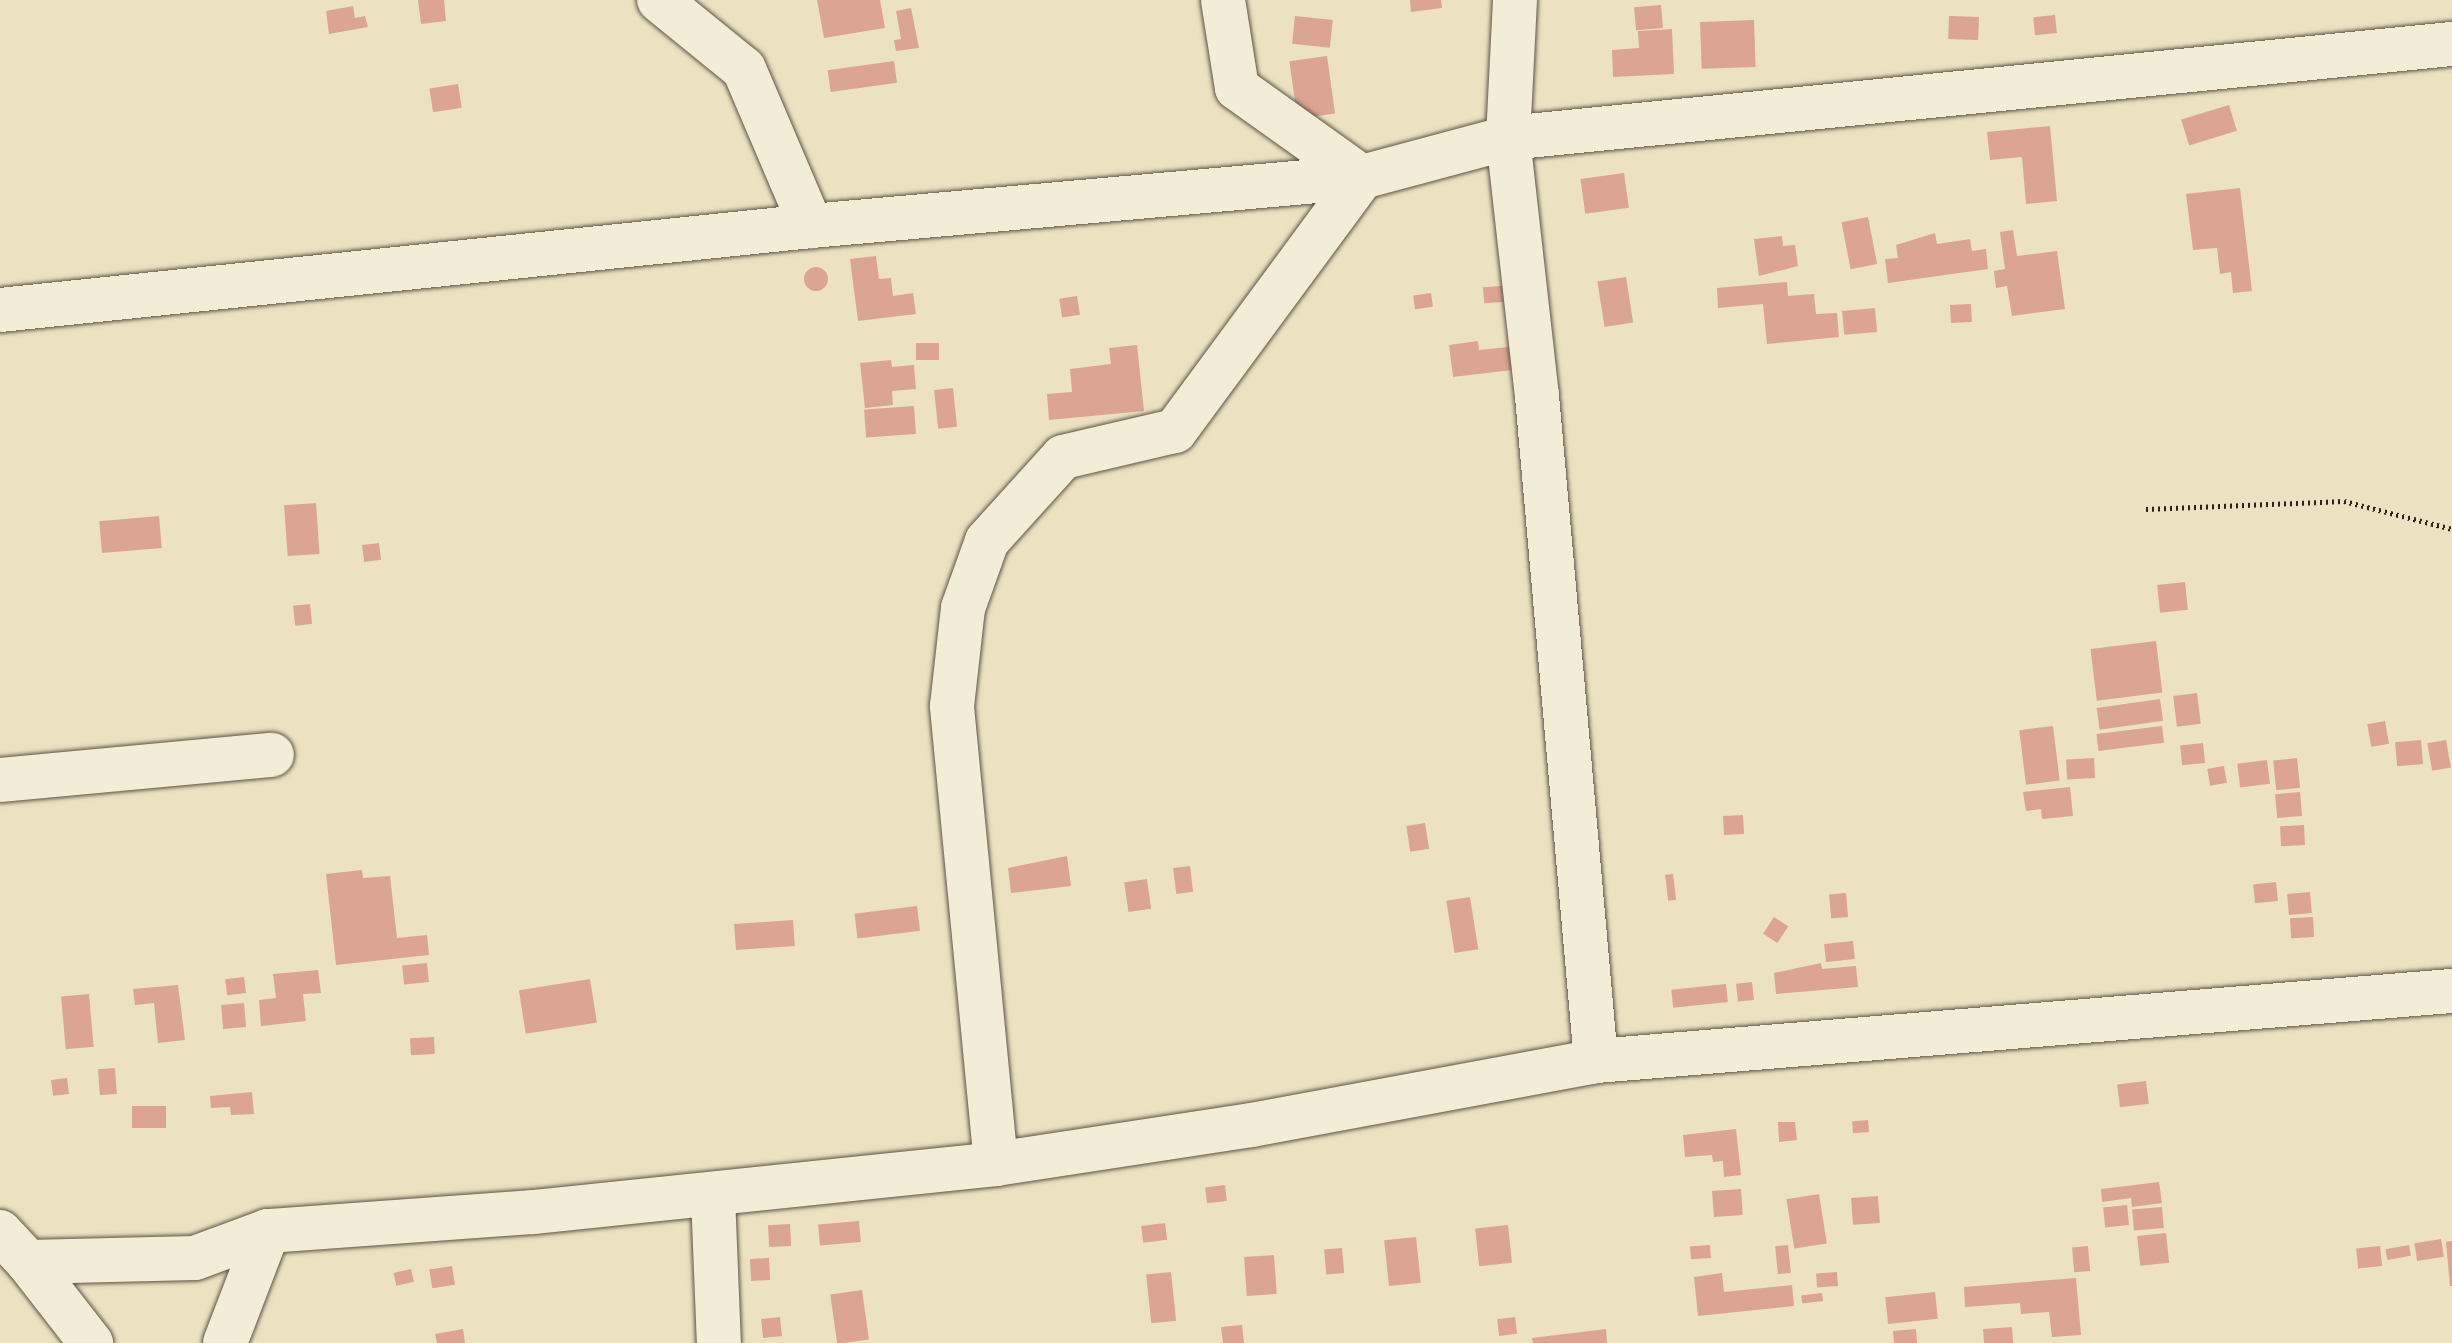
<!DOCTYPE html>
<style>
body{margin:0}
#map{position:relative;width:2452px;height:1343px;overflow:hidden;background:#ece2c2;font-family:"Sorts Mill Goudy",serif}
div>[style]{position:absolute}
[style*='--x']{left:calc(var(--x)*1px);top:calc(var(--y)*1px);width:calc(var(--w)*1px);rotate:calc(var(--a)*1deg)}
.building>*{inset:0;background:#dca492;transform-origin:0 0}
.round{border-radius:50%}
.path>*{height:5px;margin-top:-2.5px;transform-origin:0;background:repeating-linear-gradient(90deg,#2e231c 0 2px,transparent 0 6px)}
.roads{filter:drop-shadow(0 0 2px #5e5346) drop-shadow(0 0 2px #5e5346)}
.minor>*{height:44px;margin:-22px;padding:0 22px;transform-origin:22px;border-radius:22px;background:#f3ecd7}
span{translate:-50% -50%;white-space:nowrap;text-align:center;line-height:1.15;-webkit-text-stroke:7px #f3ecd7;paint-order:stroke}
</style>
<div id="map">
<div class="building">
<i style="clip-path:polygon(418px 0,444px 0,446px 21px,421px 24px)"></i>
<i style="clip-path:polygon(817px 0,880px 0,885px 28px,824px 38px)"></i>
<i style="clip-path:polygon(1410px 0,1441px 0,1442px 8px,1411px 12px)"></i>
<i style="left:1661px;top:5px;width:23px;height:27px;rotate:85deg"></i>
<i style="clip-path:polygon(353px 6px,355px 18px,365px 16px,368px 27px,329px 34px,326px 11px)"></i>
<i style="clip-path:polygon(911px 8px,919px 48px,896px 51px,894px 40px,901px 39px,896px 11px)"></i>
<i style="left:2055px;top:15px;width:18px;height:22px;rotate:84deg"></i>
<i style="left:1295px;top:16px;width:38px;height:28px;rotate:6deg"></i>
<i style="left:1949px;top:16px;width:30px;height:23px;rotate:2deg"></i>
<i style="left:1754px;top:20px;width:47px;height:54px;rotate:88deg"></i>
<i style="clip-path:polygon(1672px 29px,1674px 74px,1613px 77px,1612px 50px,1639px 48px,1638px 31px)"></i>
<i style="left:1327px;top:56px;width:58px;height:38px;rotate:82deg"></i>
<i style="left:894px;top:61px;width:22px;height:67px;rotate:82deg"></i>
<i style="left:458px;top:84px;width:24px;height:29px;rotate:81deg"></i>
<i style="left:2229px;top:105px;width:27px;height:50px;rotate:73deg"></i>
<i style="clip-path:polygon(2050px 126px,2057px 201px,2026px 204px,2022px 157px,1990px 160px,1987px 132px)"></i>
<i style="left:1624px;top:173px;width:35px;height:44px;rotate:82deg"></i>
<i style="clip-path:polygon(2240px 188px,2252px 291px,2233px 293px,2231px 272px,2220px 274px,2217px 248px,2193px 250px,2186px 194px)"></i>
<i style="left:1868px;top:217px;width:48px;height:27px;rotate:79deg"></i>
<i style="clip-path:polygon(2013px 230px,2017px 256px,2057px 251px,2065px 309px,2012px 316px,2007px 286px,1996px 288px,1994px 271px,2005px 269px,2000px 232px)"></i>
<i style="clip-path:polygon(1935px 233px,1937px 244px,1970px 239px,1972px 251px,1986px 249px,1988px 269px,1888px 283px,1885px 259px,1898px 258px,1896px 245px)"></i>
<i style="clip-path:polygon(1782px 236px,1783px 246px,1795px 245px,1798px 266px,1759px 276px,1754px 239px)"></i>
<i style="clip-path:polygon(876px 256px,879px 279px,891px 278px,893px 296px,913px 293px,916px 314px,858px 321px,850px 259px)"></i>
<i class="round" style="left:804px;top:267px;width:24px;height:24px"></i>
<i style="left:1626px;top:277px;width:46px;height:29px;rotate:81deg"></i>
<i style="clip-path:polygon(1787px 282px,1788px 296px,1814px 294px,1816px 314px,1837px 313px,1839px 337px,1767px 344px,1763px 304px,1718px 308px,1717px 288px)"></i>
<i style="left:1502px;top:286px;width:16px;height:19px;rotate:86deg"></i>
<i style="left:1431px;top:293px;width:14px;height:18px;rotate:82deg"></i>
<i style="left:1077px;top:296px;width:19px;height:18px;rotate:81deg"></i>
<i style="left:1971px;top:304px;width:18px;height:21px;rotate:87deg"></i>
<i style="left:1875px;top:308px;width:24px;height:33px;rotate:85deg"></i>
<i style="clip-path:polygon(1478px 341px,1479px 350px,1509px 347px,1512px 370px,1453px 377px,1449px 345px)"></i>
<i style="left:939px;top:343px;width:17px;height:23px;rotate:90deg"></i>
<i style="clip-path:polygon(1137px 345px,1144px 411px,1049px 420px,1047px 394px,1072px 392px,1070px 369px,1111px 364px,1109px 348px)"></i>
<i style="clip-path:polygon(891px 360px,892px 367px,914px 365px,916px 389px,892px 391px,893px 405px,865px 408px,860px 363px)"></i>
<i style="left:953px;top:388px;width:39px;height:19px;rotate:84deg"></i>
<i style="left:914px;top:406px;width:28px;height:50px;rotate:86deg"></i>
<i style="left:316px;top:503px;width:51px;height:32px;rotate:86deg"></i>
<i style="left:159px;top:516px;width:32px;height:60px;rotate:85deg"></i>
<i style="left:379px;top:543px;width:17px;height:17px;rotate:83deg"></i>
<i style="left:2185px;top:582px;width:28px;height:28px;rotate:84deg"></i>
<i style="left:310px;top:604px;width:20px;height:17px;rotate:84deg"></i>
<i style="left:2156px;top:641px;width:52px;height:66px;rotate:83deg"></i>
<i style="left:2197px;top:693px;width:31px;height:24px;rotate:83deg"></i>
<i style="left:2160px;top:699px;width:22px;height:64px;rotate:82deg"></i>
<i style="left:2385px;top:721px;width:23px;height:18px;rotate:80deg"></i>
<i style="left:2053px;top:726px;width:55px;height:34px;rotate:83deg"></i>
<i style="left:2162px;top:726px;width:17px;height:66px;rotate:83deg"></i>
<i style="left:2421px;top:740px;width:24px;height:26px;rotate:85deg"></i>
<i style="left:2446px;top:740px;width:28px;height:19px;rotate:80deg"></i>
<i style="left:2203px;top:743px;width:20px;height:23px;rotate:84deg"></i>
<i style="left:2094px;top:758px;width:20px;height:28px;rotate:87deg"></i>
<i style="left:2297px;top:758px;width:30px;height:24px;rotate:84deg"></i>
<i style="left:2267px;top:760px;width:24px;height:30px;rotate:83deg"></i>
<i style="left:2224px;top:766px;width:17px;height:17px;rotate:80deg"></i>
<i style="clip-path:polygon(2070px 787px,2073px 816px,2042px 819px,2041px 809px,2026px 811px,2023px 792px)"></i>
<i style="left:2300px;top:792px;width:24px;height:25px;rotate:85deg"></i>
<i style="left:1743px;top:815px;width:19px;height:20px;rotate:87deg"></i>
<i style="left:1425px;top:823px;width:26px;height:19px;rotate:81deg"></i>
<i style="left:2304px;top:825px;width:20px;height:24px;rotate:87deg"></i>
<i style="clip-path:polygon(1067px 856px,1071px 886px,1011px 893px,1008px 868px)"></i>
<i style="left:1190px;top:866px;width:26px;height:17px;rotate:83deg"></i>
<i style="clip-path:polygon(362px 870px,363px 878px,390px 876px,397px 938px,427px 935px,429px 955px,336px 965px,326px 874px)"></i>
<i style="left:1673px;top:874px;width:26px;height:8px;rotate:83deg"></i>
<i style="left:1147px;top:879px;width:30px;height:23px;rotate:82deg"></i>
<i style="left:2276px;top:882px;width:19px;height:23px;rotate:84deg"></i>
<i style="left:2310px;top:892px;width:21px;height:23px;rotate:85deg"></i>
<i style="left:1846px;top:893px;width:24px;height:17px;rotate:85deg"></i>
<i style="left:1470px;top:897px;width:53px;height:24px;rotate:81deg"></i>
<i style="left:917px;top:906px;width:25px;height:63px;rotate:83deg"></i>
<i style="left:1774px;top:917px;width:17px;height:20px;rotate:33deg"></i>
<i style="left:2313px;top:917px;width:20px;height:23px;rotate:87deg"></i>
<i style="left:793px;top:920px;width:26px;height:59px;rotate:86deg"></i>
<i style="left:1853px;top:941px;width:18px;height:29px;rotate:84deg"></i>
<i style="left:427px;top:963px;width:19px;height:25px;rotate:84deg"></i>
<i style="clip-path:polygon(1821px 963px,1822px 969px,1856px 966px,1858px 987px,1776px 994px,1774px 973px)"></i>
<i style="clip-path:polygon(318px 970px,321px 993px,303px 994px,306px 1021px,261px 1026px,259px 1000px,276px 998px,273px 974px)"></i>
<i style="left:244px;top:977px;width:16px;height:19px;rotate:83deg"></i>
<i style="left:590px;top:979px;width:44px;height:72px;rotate:81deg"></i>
<i style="left:1752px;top:982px;width:18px;height:16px;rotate:84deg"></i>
<i style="left:1726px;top:984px;width:18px;height:55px;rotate:84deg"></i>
<i style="clip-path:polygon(178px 985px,185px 1040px,158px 1043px,154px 1003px,135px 1005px,133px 989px)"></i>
<i style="left:89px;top:994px;width:53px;height:28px;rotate:85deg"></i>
<i style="left:244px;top:1003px;width:24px;height:23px;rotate:85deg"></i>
<i style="left:434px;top:1037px;width:17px;height:24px;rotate:87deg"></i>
<i style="left:115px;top:1068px;width:26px;height:17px;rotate:86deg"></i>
<i style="left:67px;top:1078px;width:16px;height:16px;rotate:83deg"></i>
<i style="left:2146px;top:1081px;width:23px;height:29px;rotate:83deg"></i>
<i style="clip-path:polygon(252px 1092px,254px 1114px,231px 1115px,230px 1107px,211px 1108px,210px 1096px)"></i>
<i style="left:132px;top:1106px;width:34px;height:22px"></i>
<i style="left:1868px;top:1120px;width:12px;height:16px;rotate:85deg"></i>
<i style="clip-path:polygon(1778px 1122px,1795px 1122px,1797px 1140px,1779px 1142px)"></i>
<i style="clip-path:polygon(1736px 1129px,1741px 1175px,1724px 1177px,1723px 1161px,1713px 1162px,1712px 1155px,1685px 1157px,1683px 1135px)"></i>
<i style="clip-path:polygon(2159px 1182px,2162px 1203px,2132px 1207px,2131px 1198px,2102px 1202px,2101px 1189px)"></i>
<i style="left:1225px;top:1185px;width:16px;height:20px;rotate:83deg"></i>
<i style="left:1741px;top:1189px;width:26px;height:29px;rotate:86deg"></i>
<i style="left:1819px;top:1194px;width:50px;height:33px;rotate:81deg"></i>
<i style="left:1878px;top:1196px;width:27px;height:27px;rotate:86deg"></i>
<i style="left:2127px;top:1205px;width:20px;height:24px;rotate:84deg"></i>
<i style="left:2162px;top:1207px;width:21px;height:30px;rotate:85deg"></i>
<i style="left:859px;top:1221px;width:21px;height:41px;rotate:85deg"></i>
<i style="left:1165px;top:1223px;width:17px;height:24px;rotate:83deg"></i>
<i style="left:790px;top:1224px;width:22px;height:22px;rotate:87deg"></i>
<i style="left:1508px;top:1225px;width:38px;height:33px;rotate:84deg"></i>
<i style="left:2166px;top:1233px;width:30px;height:29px;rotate:84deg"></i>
<i style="left:1416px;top:1237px;width:46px;height:32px;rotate:84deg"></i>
<i style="left:2441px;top:1239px;width:18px;height:27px;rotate:81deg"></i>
<i style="clip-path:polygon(2452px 1241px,2452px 1286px,2450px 1286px,2446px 1242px)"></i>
<i style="left:1710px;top:1245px;width:13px;height:20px;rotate:86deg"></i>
<i style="left:1788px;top:1245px;width:28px;height:13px;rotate:84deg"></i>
<i style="left:2409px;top:1245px;width:11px;height:24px;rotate:80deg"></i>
<i style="left:2088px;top:1246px;width:25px;height:16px;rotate:85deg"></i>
<i style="left:2380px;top:1246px;width:20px;height:24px;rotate:84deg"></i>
<i style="left:1342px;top:1248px;width:25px;height:18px;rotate:85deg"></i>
<i style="left:1274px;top:1255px;width:39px;height:30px;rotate:86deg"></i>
<i style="left:769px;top:1258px;width:22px;height:19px;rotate:87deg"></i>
<i style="left:452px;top:1266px;width:19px;height:23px;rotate:81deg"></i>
<i style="left:411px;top:1269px;width:13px;height:18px;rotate:77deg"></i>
<i style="left:1171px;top:1272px;width:49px;height:25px;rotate:84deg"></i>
<i style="left:1837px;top:1272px;width:14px;height:21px;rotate:86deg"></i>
<i style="clip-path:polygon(1722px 1273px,1724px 1292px,1792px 1285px,1794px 1306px,1698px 1316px,1694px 1277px)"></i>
<i style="clip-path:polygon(2076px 1278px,2081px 1335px,2052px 1337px,2049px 1312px,2021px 1314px,2020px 1303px,1965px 1307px,1964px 1287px)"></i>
<i style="left:862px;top:1290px;width:50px;height:32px;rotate:82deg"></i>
<i style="left:1935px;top:1292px;width:27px;height:50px;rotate:84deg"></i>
<i style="left:1822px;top:1293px;width:8px;height:21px;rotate:83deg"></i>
<i style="left:780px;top:1317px;width:19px;height:19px;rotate:84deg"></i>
<i style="left:1515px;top:1317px;width:17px;height:18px;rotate:83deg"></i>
<i style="clip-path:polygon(1242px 1325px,1244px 1343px,1223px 1343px,1221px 1327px)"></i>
<i style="left:2012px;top:1327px;width:16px;height:29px;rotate:86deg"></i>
<i style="clip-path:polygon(463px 1329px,465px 1343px,437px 1343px,435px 1334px)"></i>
<i style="clip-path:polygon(1606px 1329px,1607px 1343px,1533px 1343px,1532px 1338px)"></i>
<i style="clip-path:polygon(1916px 1329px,1917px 1343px,1894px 1343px,1893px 1331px)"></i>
</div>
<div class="path">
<i style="--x:2146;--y:509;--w:198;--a:-2.3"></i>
<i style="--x:2344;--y:501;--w:112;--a:14.5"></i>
</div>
<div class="roads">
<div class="minor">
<i style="--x:659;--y:0;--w:109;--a:39.1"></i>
<i style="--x:744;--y:69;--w:171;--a:66.9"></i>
<i style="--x:1223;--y:0;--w:89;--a:81"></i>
<i style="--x:1237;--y:88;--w:153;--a:35.5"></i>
<i style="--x:1515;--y:0;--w:138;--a:92.9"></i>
<i style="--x:1508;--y:138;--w:260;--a:83.6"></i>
<i style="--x:1537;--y:396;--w:668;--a:84.93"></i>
<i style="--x:0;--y:310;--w:815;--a:-5.91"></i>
<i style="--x:811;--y:226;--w:553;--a:-5.08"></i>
<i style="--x:1362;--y:177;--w:151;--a:-15"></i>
<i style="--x:1508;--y:138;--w:949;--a:-5.69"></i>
<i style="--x:0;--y:780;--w:273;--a:-5.3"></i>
<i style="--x:996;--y:1164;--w:460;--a:-95.5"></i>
<i style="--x:952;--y:706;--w:99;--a:-83.6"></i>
<i style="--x:963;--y:608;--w:71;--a:-70.3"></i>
<i style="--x:987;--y:541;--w:113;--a:-47.9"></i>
<i style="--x:1063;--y:457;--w:115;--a:-13.1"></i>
<i style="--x:1175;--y:431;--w:315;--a:-53.6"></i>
<i style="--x:713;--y:1196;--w:147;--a:87.7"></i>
<i style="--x:0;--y:1232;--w:41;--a:47"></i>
<i style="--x:28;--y:1262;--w:167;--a:-1.4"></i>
<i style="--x:195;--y:1258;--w:78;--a:-20.3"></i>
<i style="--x:28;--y:1262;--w:103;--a:52.1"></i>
<i style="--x:225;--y:1343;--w:120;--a:-69"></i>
<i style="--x:268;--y:1231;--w:266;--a:-4.1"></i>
<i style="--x:533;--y:1212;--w:465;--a:-5.9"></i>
<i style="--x:996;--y:1164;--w:258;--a:-8.7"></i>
<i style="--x:1251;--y:1125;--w:351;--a:-10.5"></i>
<i style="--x:1596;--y:1061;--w:859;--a:-4.68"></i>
</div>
</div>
</div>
